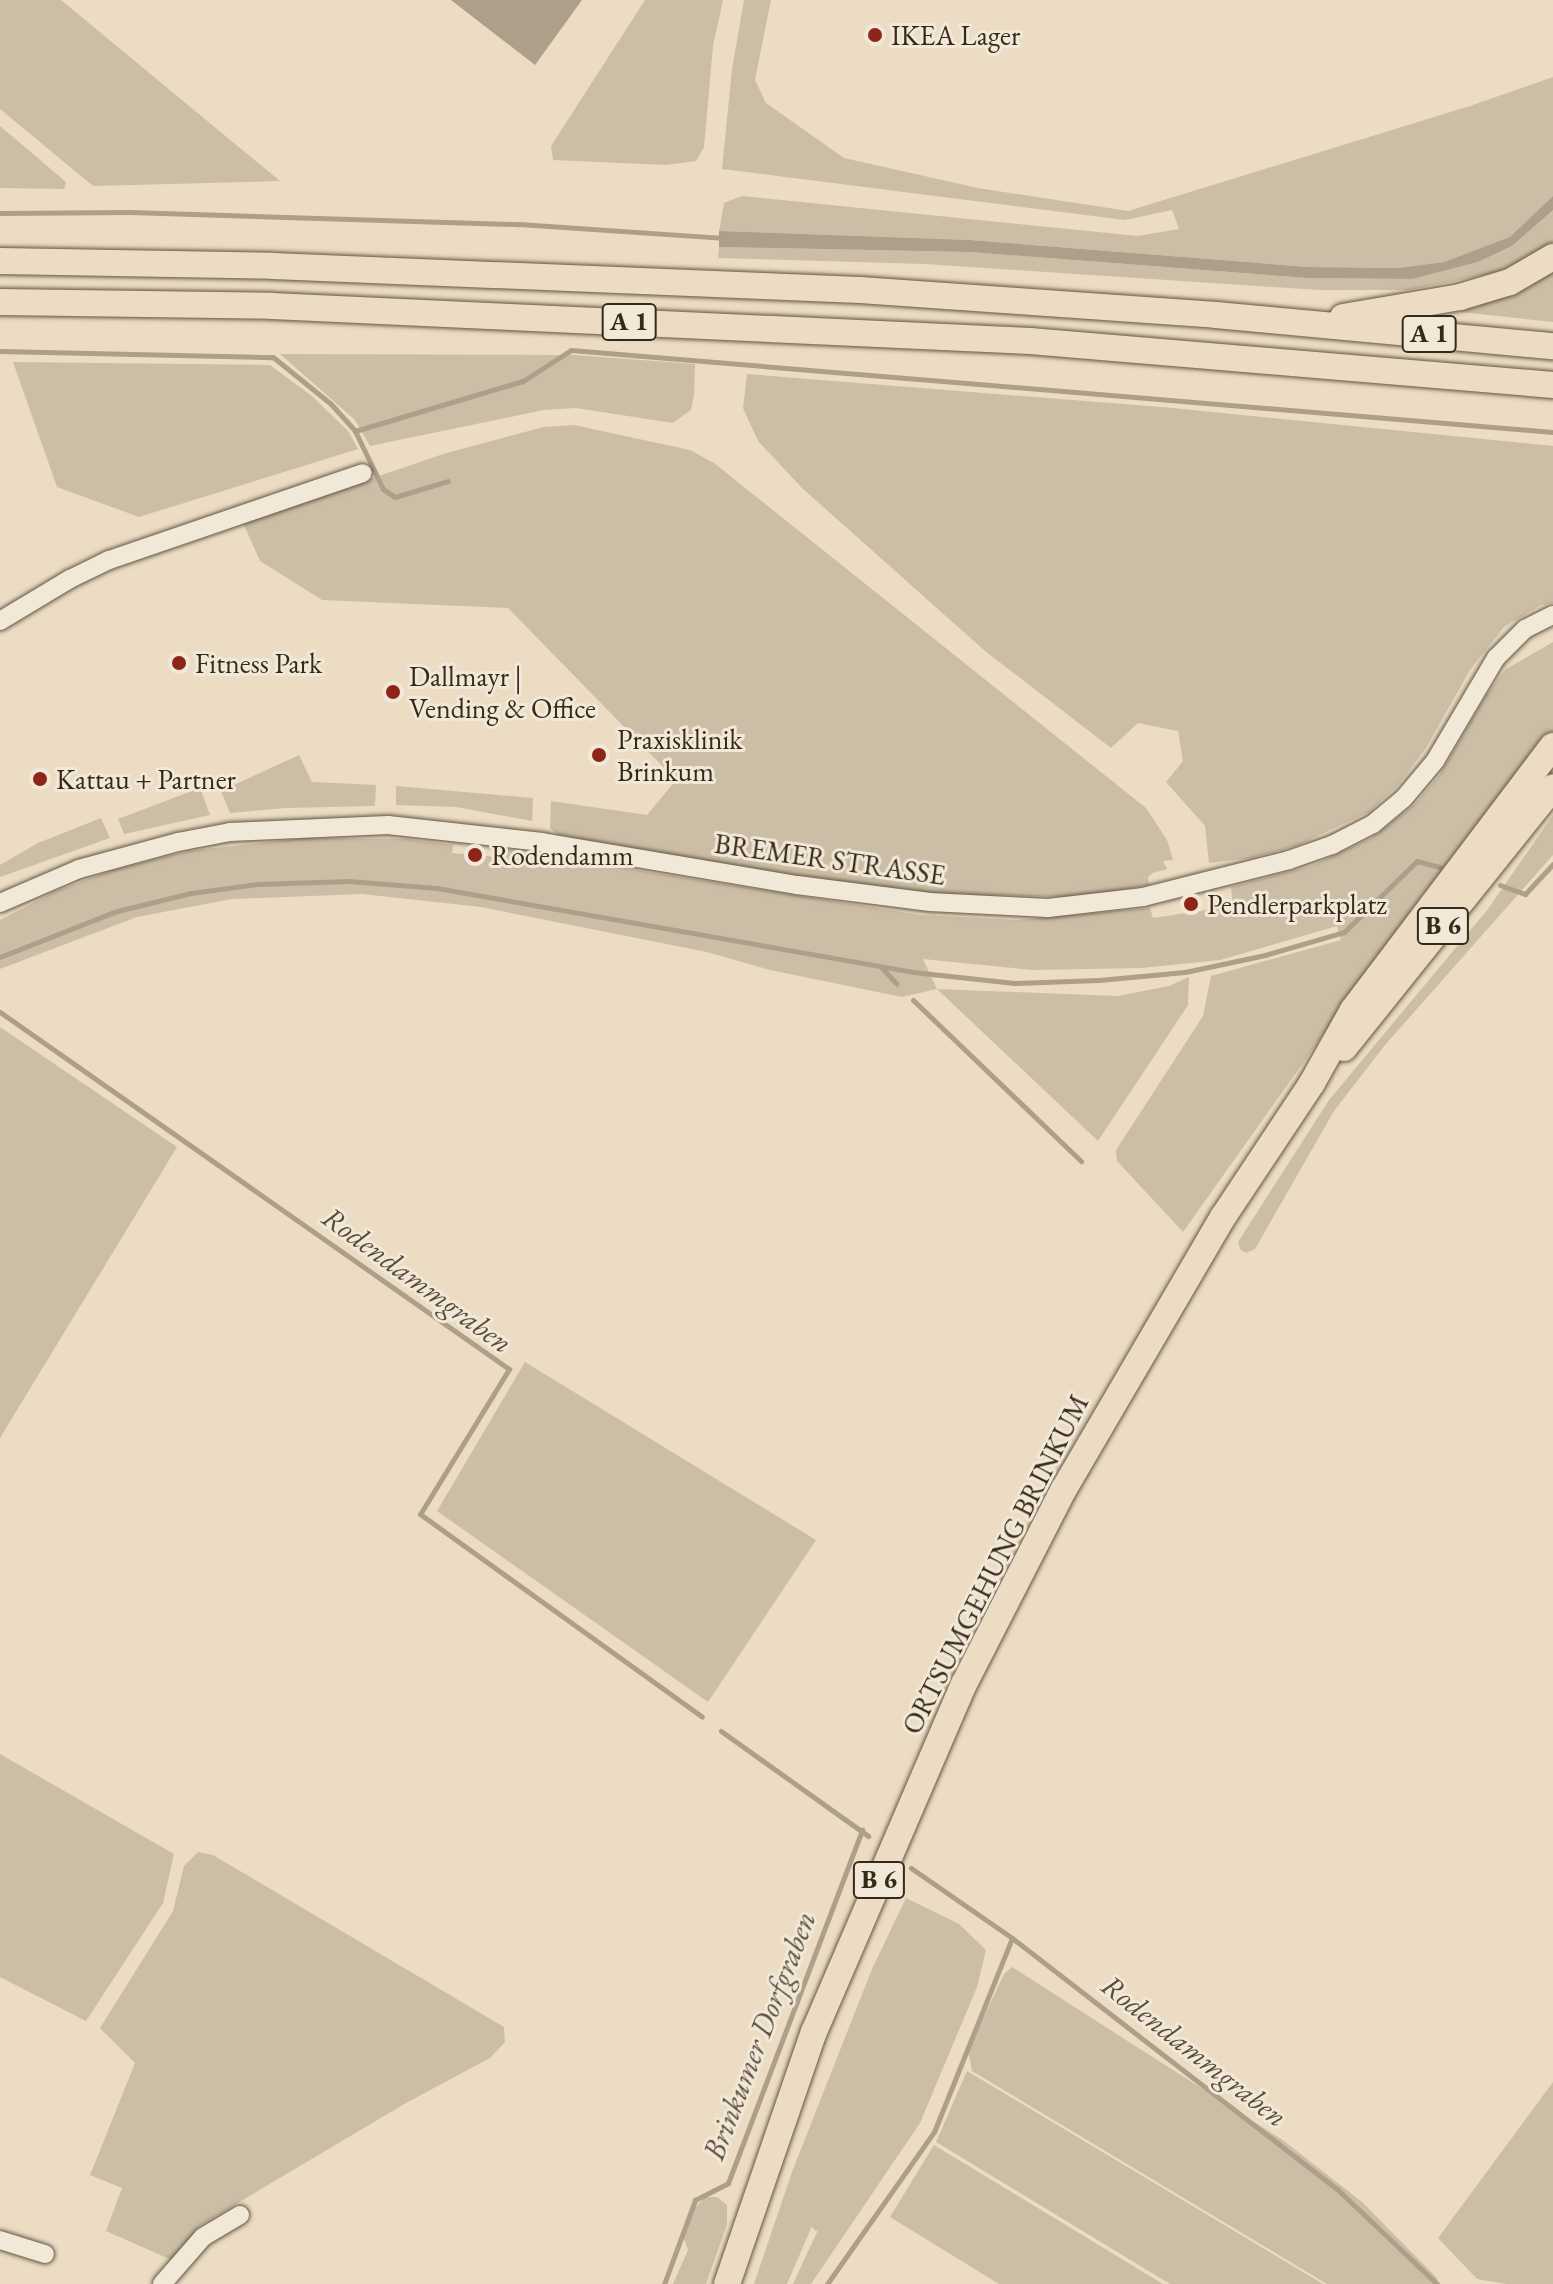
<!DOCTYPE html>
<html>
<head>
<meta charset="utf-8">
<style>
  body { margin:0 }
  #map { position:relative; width:1553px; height:2284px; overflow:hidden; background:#ebdcc3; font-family:"EB Garamond",serif }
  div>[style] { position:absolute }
  .green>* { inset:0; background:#ccbea6 }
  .water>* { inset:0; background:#ad9f89 }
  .stream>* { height:5px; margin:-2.5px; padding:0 2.5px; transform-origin:2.5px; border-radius:2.5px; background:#ad9f89 }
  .roads { filter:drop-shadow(0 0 2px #635644) drop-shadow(0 0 2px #635644) }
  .minor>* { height:18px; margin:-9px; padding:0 9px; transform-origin:9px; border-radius:9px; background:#f2e8d8 }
  .highway>* { height:26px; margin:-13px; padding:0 13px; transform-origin:13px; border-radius:13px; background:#ebdcc3 }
  .dots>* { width:22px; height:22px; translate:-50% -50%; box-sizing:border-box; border:4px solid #f2e8d8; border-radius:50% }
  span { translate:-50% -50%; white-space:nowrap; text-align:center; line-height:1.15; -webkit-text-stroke:6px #f2e8d8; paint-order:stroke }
  .shield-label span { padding:2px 6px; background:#f2e8d8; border:2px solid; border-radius:6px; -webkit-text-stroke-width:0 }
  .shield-label { font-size:26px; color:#362919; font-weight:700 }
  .poi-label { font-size:28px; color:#362919 }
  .left { translate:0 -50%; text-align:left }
  .street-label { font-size:28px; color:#362919 }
  .water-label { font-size:30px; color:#5a4c3b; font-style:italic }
</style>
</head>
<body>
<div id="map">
  <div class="green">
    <i style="clip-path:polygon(0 0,61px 0,280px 181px,93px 186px,0 109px)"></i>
    <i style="clip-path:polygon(645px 0,723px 0,713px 46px,704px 147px,696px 161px,666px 165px,553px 160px,551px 146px)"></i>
    <i style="clip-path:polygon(744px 0,771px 0,755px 80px,766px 103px,844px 158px,978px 188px,1128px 211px,1470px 106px,1553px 77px,1553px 196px,1511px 237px,1444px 262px,1398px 268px,1308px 267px,970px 240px,719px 231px,724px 203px,742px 196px,1138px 236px,1179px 229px,1172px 210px,1125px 220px,722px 169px,732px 69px)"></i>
    <i style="clip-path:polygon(0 126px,66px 182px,64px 189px,0 188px)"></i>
    <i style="clip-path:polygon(1553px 210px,1553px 242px,1534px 256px,1494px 273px,1409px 290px,1319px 290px,925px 264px,718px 258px,719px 247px,969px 252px,1307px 278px,1411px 279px,1478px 262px,1512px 246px)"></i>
    <i style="clip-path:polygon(1553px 272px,1553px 322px,1460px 312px)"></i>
    <i style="clip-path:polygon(280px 354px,575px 355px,695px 364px,694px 396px,691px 410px,673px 423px,576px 408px,544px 410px,370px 446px,355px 420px)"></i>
    <i style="clip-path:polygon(13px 362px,270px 365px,313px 397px,349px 432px,358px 449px,139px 517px,57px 487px)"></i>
    <i style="clip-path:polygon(747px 374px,1173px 408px,1553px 446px,1553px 603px,1541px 605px,1504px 627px,1470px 670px,1426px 748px,1399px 784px,1369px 812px,1298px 845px,1252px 858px,1209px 863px,1205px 826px,1166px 782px,1183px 761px,1178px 731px,1138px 723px,1111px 748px,985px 651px,802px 488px,758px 441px,743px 408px)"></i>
    <i style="clip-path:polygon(574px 425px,690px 450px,714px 463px,1146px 808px,1167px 840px,1173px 860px,1163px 861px,1167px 869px,1153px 873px,1148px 877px,1149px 885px,1081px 897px,930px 894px,797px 877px,558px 835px,550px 828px,551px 801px,647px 815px,676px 780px,508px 608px,322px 600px,260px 561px,243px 523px,443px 454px,544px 427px)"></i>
    <i style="clip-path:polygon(1553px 642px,1553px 731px,1424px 893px,1183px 1232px,1117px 1161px,1116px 1150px,1203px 1016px,1211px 976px,1341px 940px,1337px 926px,1220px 960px,1142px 968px,1032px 970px,923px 959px,937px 989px,1118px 996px,1169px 986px,1189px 977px,1188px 1005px,1098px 1141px,937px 989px,902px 997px,770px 970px,707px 952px,481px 907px,362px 894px,232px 899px,137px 917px,0 969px,0 920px,56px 891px,113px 870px,188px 851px,305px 838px,406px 839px,453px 845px,452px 853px,499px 857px,502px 849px,921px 915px,1017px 920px,1150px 908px,1153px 918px,1233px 906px,1231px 887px,1311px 866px,1372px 838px,1415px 804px,1439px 776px,1485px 697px,1506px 669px)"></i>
    <i style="clip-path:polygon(299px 755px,312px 782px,376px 785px,375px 806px,286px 808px,230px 813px,221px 791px)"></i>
    <i style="clip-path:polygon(396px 786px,533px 798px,532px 821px,456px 807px,396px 805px)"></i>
    <i style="clip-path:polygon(200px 788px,210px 815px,124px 834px,118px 819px)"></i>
    <i style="clip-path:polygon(1553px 815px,1553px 855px,1385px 1045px,1334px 1111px,1255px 1249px,1246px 1253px,1240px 1249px,1238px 1242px,1329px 1100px,1488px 909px)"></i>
    <i style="clip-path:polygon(101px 818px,110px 838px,0 877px,0 865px,38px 843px)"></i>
    <i style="clip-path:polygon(0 1027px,177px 1147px,0 1438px)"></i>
    <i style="clip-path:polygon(525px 1362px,816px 1540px,708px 1702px,437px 1511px)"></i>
    <i style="clip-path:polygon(0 1754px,174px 1854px,163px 1903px,86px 2021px,0 1977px)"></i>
    <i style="clip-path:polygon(198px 1852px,213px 1855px,504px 2027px,505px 2042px,490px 2058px,406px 2103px,199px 2226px,174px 2261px,106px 2231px,122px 2188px,90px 2175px,135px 2063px,100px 2028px,173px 1911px,184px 1866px)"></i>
    <i style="clip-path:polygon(906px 1898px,959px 1924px,986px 1950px,977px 1987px,920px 2123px,811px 2284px,793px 2284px,818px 2230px,815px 2231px,812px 2226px,787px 2284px,754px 2284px,792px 2172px,872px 1969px)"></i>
    <i style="clip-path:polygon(1012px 1967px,1284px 2141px,1362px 2202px,1436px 2277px,1439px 2284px,1327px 2284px,972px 2071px,968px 2050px,1004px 1974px)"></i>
    <i style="clip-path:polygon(967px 2071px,1323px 2284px,1170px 2284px,936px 2142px)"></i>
    <i style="clip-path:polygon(1553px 2082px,1553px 2284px,1506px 2284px,1477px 2279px,1438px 2238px)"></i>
    <i style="clip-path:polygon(934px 2145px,1163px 2284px,999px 2284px,890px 2217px)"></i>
    <i style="clip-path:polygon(705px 2197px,717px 2197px,727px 2205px,727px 2224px,706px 2284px,673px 2284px,688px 2250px,684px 2239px,694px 2209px)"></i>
  </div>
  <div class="water">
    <i style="clip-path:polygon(451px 0,582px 0,535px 65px)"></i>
    <i style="clip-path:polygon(1553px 196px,1553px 210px,1512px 246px,1478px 262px,1412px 279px,1307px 278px,969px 252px,719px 247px,719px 231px,970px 240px,1308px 267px,1398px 268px,1444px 262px,1510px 237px)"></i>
  </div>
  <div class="stream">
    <i style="left:0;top:213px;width:130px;rotate:-0.4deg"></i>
    <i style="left:130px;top:212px;width:389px;rotate:1.8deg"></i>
    <i style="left:519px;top:224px;width:204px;rotate:3.9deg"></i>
    <i style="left:0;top:351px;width:273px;rotate:1.3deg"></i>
    <i style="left:273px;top:357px;width:75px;rotate:39deg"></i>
    <i style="left:331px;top:404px;width:36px;rotate:48deg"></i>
    <i style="left:355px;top:431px;width:64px;rotate:64.2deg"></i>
    <i style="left:383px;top:489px;width:14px;rotate:34deg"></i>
    <i style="left:395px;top:497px;width:55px;rotate:-16.8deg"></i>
    <i style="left:355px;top:431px;width:175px;rotate:-16.6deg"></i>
    <i style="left:523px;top:381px;width:57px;rotate:-32.9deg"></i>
    <i style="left:571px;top:350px;width:985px;rotate:4.77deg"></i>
    <i style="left:1500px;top:885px;width:27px;rotate:20deg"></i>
    <i style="left:1525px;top:894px;width:41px;rotate:-47deg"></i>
    <i style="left:0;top:957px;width:126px;rotate:-21.5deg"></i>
    <i style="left:117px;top:911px;width:76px;rotate:-13.7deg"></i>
    <i style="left:191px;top:893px;width:68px;rotate:-7.7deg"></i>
    <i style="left:258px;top:884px;width:91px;rotate:-1.9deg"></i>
    <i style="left:349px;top:881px;width:88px;rotate:4.5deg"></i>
    <i style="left:437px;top:888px;width:483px;rotate:10deg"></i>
    <i style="left:913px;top:972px;width:102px;rotate:6.2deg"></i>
    <i style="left:1014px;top:983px;width:85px;rotate:-2deg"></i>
    <i style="left:1099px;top:980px;width:86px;rotate:-5.3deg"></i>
    <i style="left:1185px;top:972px;width:82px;rotate:-12deg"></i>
    <i style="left:1265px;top:955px;width:82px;rotate:-16.2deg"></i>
    <i style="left:1344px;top:932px;width:102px;rotate:-44.2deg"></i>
    <i style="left:1417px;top:861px;width:24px;rotate:15deg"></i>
    <i style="left:881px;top:967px;width:23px;rotate:47deg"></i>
    <i style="left:913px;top:1000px;width:233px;rotate:43.8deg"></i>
    <i style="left:0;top:1012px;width:622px;rotate:35.04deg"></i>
    <i style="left:509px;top:1369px;width:170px;rotate:121.5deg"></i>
    <i style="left:420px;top:1514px;width:347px;rotate:35.7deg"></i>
    <i style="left:721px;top:1731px;width:181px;rotate:35.5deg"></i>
    <i style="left:911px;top:1868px;width:123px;rotate:34.7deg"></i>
    <i style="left:1012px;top:1938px;width:411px;rotate:37.7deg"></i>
    <i style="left:1337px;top:2189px;width:138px;rotate:43.5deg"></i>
    <i style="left:664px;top:2284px;width:90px;rotate:-69.7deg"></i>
    <i style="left:695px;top:2200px;width:37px;rotate:-27deg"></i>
    <i style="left:728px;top:2183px;width:378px;rotate:-69.2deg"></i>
    <i style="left:827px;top:2284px;width:186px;rotate:-54.9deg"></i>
    <i style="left:934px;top:2132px;width:209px;rotate:-68.1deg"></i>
  </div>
  <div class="roads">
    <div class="minor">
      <i style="left:0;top:621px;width:82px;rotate:-31deg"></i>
      <i style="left:70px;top:579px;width:43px;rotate:-26deg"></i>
      <i style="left:109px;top:560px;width:268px;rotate:-18.9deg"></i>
      <i style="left:0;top:903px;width:86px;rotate:-23.3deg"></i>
      <i style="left:79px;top:869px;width:103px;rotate:-15.3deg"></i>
      <i style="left:178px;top:842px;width:53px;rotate:-10.9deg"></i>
      <i style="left:230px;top:832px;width:158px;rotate:-2.5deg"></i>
      <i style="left:388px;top:825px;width:155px;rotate:6.3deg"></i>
      <i style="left:542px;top:842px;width:259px;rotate:9.6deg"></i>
      <i style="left:797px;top:885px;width:134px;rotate:7.3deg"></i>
      <i style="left:930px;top:902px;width:118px;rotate:2.9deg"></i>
      <i style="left:1048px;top:908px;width:96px;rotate:-6.6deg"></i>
      <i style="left:1143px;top:897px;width:151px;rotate:-14.2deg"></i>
      <i style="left:1289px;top:860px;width:46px;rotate:-19.2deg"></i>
      <i style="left:1332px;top:845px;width:46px;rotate:-27.1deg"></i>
      <i style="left:1373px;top:824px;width:40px;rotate:-40deg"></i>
      <i style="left:1404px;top:798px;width:48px;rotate:-50deg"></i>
      <i style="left:1435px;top:761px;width:120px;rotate:-59.4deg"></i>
      <i style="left:1496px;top:658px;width:41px;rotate:-45deg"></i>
      <i style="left:1525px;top:629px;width:31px;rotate:-27deg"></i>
      <i style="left:0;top:2240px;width:47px;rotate:17.3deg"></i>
      <i style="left:162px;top:2284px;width:62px;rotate:-48.9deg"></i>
      <i style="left:203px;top:2237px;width:43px;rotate:-30.7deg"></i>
    </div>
    <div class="highway">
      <i style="left:0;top:261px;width:273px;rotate:1deg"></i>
      <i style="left:273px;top:266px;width:587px;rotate:2.34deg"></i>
      <i style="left:860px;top:290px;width:357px;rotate:4deg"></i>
      <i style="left:1216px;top:315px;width:338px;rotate:5.3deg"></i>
      <i style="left:0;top:302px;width:272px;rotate:0.8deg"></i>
      <i style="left:272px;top:306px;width:759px;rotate:2.64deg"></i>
      <i style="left:1030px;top:341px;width:525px;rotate:4.81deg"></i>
      <i style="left:1343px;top:317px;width:119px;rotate:-9.7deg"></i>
      <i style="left:1460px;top:297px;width:52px;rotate:-16.7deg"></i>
      <i style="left:1510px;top:282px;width:50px;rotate:-30.2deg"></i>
      <i style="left:1344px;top:1048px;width:334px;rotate:-51.3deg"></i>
      <i style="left:727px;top:2284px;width:267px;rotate:-71deg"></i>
      <i style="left:814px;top:2032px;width:379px;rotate:-66.7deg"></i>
      <i style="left:964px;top:1684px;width:219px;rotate:-62.9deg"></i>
      <i style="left:1064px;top:1489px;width:315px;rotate:-59.7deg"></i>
      <i style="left:1223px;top:1217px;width:161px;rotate:-56.4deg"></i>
      <i style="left:1312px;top:1083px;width:84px;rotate:-60.7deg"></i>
      <i style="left:1353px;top:1010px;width:331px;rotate:-52.9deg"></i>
    </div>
  </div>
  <div class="dots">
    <i style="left:875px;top:35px;background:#8f2418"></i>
    <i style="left:179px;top:663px;background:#8f2418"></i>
    <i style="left:393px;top:692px;background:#8f2418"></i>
    <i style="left:599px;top:755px;background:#8f2418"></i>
    <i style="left:40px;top:779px;background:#8f2418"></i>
    <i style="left:475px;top:855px;background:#8f2418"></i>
    <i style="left:1191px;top:904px;background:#8f2418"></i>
  </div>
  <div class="shield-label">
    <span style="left:629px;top:322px">A 1</span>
    <span style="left:1429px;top:334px">A 1</span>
    <span style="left:1443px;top:926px">B 6</span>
    <span style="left:879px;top:1880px">B 6</span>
  </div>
  <div class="poi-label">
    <span class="left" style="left:891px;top:35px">IKEA Lager</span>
    <span class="left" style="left:195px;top:663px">Fitness Park</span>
    <span class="left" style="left:409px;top:692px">Dallmayr |<br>Vending &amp; Office</span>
    <span class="left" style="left:617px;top:755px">Praxisklinik<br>Brinkum</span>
    <span class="left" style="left:56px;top:779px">Kattau + Partner</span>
    <span class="left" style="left:491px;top:855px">Rodendamm</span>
    <span class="left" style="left:1207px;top:904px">Pendlerparkplatz</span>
  </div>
  <div class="street-label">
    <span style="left:830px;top:859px;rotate:8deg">BREMER STRASSE</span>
    <span style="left:995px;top:1564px;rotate:-63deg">ORTSUMGEHUNG BRINKUM</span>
  </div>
  <div class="water-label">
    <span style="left:417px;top:1280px;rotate:36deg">Rodendammgraben</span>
    <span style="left:760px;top:2036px;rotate:-69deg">Brinkumer Dorfgraben</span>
    <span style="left:1194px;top:2051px;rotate:38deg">Rodendammgraben</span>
  </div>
</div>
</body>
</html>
